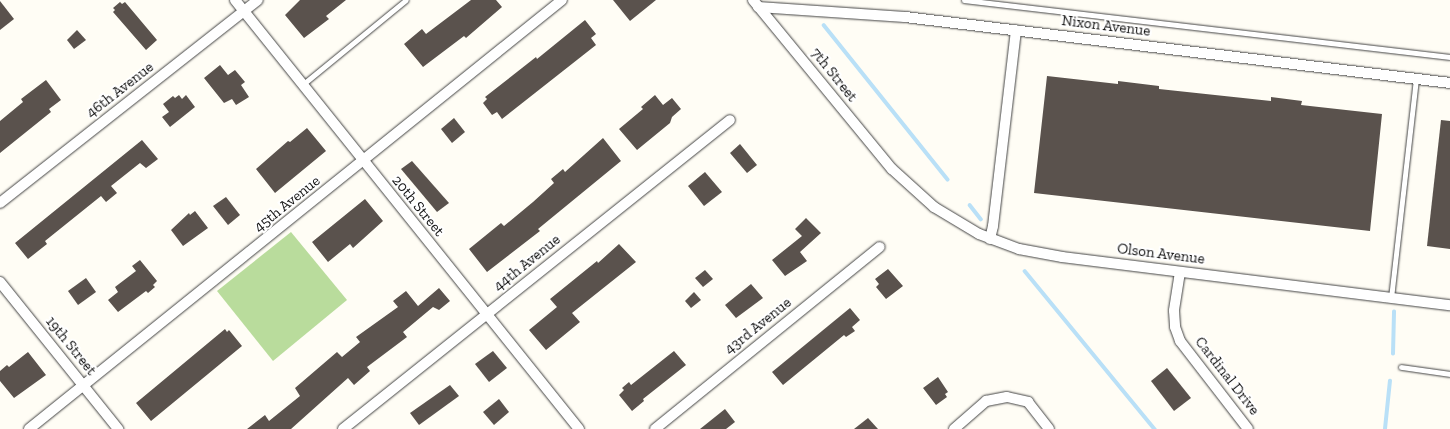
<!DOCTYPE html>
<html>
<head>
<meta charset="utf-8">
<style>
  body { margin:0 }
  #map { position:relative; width:1450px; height:429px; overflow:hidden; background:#fffdf5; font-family:"Zilla Slab",serif }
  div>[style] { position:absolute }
  .forest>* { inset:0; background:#b9dc9c }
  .stream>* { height:3.5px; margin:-1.75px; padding:0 1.75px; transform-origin:1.75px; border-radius:1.75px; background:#b9e0f7 }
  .building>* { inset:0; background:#5a524d }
  .roads { filter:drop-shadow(0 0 1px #444) drop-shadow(0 0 1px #444) }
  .service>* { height:5px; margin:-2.5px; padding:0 2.5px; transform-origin:2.5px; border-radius:2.5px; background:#fff }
  .minor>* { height:10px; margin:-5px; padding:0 5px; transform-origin:5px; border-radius:5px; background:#fff }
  span { translate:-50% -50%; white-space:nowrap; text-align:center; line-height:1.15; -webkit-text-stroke:4px #fff; paint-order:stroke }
  .street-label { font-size:15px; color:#111 }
</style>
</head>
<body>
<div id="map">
  <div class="forest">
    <i style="clip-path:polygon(291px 232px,347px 300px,273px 361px,217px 291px)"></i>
  </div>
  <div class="stream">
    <i style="left:824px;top:25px;width:198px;rotate:51.3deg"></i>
    <i style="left:970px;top:205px;width:18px;rotate:52deg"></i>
    <i style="left:1025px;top:271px;width:205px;rotate:50.6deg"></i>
    <i style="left:1393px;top:354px;width:42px;rotate:-88.6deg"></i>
    <i style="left:1385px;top:429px;width:48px;rotate:-84.1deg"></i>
  </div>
  <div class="building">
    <i style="clip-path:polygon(300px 0,346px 0,326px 16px,329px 19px,304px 38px,285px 15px)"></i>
    <i style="clip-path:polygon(471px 0,496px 0,502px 7px,466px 38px,464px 36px,423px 67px,404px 44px,422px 29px,426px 34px)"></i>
    <i style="clip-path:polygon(613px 0,656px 0,630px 21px)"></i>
    <i style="clip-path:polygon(0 1px,14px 19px,0 30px)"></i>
    <i style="clip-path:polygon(120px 2px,122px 4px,125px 2px,157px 40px,146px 50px,113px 12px,115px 10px,113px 8px)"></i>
    <i style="clip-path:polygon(585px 20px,596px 34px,591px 38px,596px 45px,502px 119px,497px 112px,492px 115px,483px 103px,487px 99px,485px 97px,536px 57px,537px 59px)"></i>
    <i style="clip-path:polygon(77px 30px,86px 40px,74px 49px,67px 40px)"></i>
    <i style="clip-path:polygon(220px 65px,228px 75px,235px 70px,245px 82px,241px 85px,249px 97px,236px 105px,232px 99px,224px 103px,204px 78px)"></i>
    <i style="clip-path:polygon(1047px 76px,1118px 84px,1118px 81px,1159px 86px,1159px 89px,1271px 101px,1271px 97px,1302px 101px,1301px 105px,1382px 114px,1370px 231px,1034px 193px)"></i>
    <i style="clip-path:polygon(46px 80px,61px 100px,49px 109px,51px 112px,0 153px,0 121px,23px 102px,21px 99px)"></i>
    <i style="clip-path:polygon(179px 95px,182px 99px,186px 95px,195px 107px,170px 127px,162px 117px,169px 112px,163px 104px,173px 96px,175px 98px)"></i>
    <i style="clip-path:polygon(655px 95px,663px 105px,672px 98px,681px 109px,672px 117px,670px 123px,637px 150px,619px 129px,643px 109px,641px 107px)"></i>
    <i style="clip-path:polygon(454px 118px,465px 132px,452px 143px,441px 129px)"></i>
    <i style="clip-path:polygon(1441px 120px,1450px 121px,1450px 249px,1427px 246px)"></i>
    <i style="clip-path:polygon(307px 128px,326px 151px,275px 193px,256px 169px,288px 141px,290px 142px)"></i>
    <i style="clip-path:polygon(603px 138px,621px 161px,538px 229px,540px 231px,487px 272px,469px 249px,501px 223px,504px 226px,533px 202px,554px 183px,551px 179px,563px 169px,565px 172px)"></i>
    <i style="clip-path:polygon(142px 140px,158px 159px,146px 168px,140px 163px,111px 186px,117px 193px,106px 202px,101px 196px,45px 241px,47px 244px,28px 259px,15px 243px)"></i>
    <i style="clip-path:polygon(740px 144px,757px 165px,747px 173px,730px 153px)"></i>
    <i style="clip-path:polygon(412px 161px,449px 203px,437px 212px,401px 169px)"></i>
    <i style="clip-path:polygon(705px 172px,722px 192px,704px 206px,688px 186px)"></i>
    <i style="clip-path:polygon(226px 197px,240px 215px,228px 225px,213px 206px)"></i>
    <i style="clip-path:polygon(365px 199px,383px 221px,353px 248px,350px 244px,328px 262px,312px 242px)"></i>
    <i style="clip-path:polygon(195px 211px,208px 228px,183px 246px,171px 230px,189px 213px,190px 215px)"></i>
    <i style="clip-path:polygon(806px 218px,821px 233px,800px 252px,807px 261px,785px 276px,772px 260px,802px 236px,795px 229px)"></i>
    <i style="clip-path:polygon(619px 244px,636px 262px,572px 313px,580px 322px,546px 350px,529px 330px,557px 307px,550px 299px,597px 261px,598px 263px)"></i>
    <i style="clip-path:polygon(140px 260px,157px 281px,153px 285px,155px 287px,148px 293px,146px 291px,118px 312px,108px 300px,118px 292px,115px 287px,136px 271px,132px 266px)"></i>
    <i style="clip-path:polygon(888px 269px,903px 286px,886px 299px,876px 287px,879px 284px,875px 279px)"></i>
    <i style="clip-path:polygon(705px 270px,713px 279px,703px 287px,695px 278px)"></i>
    <i style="clip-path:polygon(86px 278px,96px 292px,78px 305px,68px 291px)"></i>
    <i style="clip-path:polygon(751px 284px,763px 298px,736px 318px,725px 305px)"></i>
    <i style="clip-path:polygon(439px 288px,450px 301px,439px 310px,433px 307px,403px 332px,407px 337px,367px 367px,370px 371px,354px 385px,348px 378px,291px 429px,247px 429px,265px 415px,269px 421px,300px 396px,295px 388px,337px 352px,342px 357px,360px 342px,356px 337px,398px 307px,393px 301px,406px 291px,418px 306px)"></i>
    <i style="clip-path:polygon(694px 292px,701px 300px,691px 308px,685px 301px)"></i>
    <i style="clip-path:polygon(850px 308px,860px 320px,852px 327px,855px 331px,846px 337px,844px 335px,783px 385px,772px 372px)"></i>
    <i style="clip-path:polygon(225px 329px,227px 332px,229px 330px,242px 346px,151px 421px,136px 403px)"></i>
    <i style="clip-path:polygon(493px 351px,507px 368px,489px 382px,475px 364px)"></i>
    <i style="clip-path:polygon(674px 351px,686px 365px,643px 399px,644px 401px,632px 411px,619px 395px,624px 390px,622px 388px,629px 382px,631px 385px)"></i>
    <i style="clip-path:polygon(28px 352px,46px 375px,14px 398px,0 381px,0 371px,7px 365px,9px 367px)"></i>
    <i style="clip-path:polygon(1167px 368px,1191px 398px,1174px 411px,1151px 381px)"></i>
    <i style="clip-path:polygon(938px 377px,948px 392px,945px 394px,947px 397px,936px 405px,923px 388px)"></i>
    <i style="clip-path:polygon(450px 385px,459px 396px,419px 425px,410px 413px)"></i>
    <i style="clip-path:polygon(499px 399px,509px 412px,494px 425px,483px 412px)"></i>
    <i style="clip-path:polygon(725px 409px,735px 422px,726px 429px,700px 429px)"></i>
    <i style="clip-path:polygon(868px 418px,878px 429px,854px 429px)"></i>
  </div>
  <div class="roads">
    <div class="service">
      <i style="left:964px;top:0;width:489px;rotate:6.7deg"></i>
      <i style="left:302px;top:85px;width:134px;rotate:-39.3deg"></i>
      <i style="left:1391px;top:298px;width:220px;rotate:-83.5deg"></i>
      <i style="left:1401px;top:367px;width:49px;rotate:8.1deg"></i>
    </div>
    <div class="minor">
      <i style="left:235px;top:0;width:550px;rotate:51.28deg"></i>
      <i style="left:753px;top:0;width:219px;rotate:50.6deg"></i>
      <i style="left:892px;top:169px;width:57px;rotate:42.1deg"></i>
      <i style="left:934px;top:207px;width:52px;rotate:31deg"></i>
      <i style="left:979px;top:234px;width:43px;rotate:20.6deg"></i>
      <i style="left:1019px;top:249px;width:44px;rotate:10.5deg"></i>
      <i style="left:1062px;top:257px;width:391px;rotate:7.1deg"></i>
      <i style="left:758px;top:7px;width:147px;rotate:3.9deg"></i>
      <i style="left:905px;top:17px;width:549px;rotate:6.9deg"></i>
      <i style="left:0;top:203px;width:328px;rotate:-38.2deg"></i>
      <i style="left:990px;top:239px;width:13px;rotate:-77deg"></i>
      <i style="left:993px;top:226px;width:197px;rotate:-83.3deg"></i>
      <i style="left:1180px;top:272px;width:39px;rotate:99deg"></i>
      <i style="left:1174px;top:311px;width:16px;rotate:86deg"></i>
      <i style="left:1175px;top:327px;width:15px;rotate:70deg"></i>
      <i style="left:1180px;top:341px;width:111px;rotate:52.3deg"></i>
      <i style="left:0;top:282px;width:189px;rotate:51.2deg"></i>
      <i style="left:29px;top:429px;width:684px;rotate:-38.83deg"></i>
      <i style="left:343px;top:429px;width:495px;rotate:-38.6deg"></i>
      <i style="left:655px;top:429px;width:289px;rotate:-39deg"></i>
      <i style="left:954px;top:429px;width:43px;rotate:-41.2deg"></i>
      <i style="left:986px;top:401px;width:21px;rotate:-11deg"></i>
      <i style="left:1007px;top:397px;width:22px;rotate:13deg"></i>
      <i style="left:1028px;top:402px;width:34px;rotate:52deg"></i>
    </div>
  </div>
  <div class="street-label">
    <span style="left:1106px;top:26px;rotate:7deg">Nixon Avenue</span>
    <span style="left:834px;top:75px;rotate:51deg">7th Street</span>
    <span style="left:120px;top:90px;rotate:-38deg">46th Avenue</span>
    <span style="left:287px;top:204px;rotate:-39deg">45th Avenue</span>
    <span style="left:418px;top:206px;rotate:51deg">20th Street</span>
    <span style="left:1161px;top:254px;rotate:7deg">Olson Avenue</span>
    <span style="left:527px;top:263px;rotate:-39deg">44th Avenue</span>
    <span style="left:758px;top:326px;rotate:-39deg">43rd Avenue</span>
    <span style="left:71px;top:346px;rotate:51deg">19th Street</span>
    <span style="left:1227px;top:376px;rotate:52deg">Cardinal Drive</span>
  </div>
</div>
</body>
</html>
